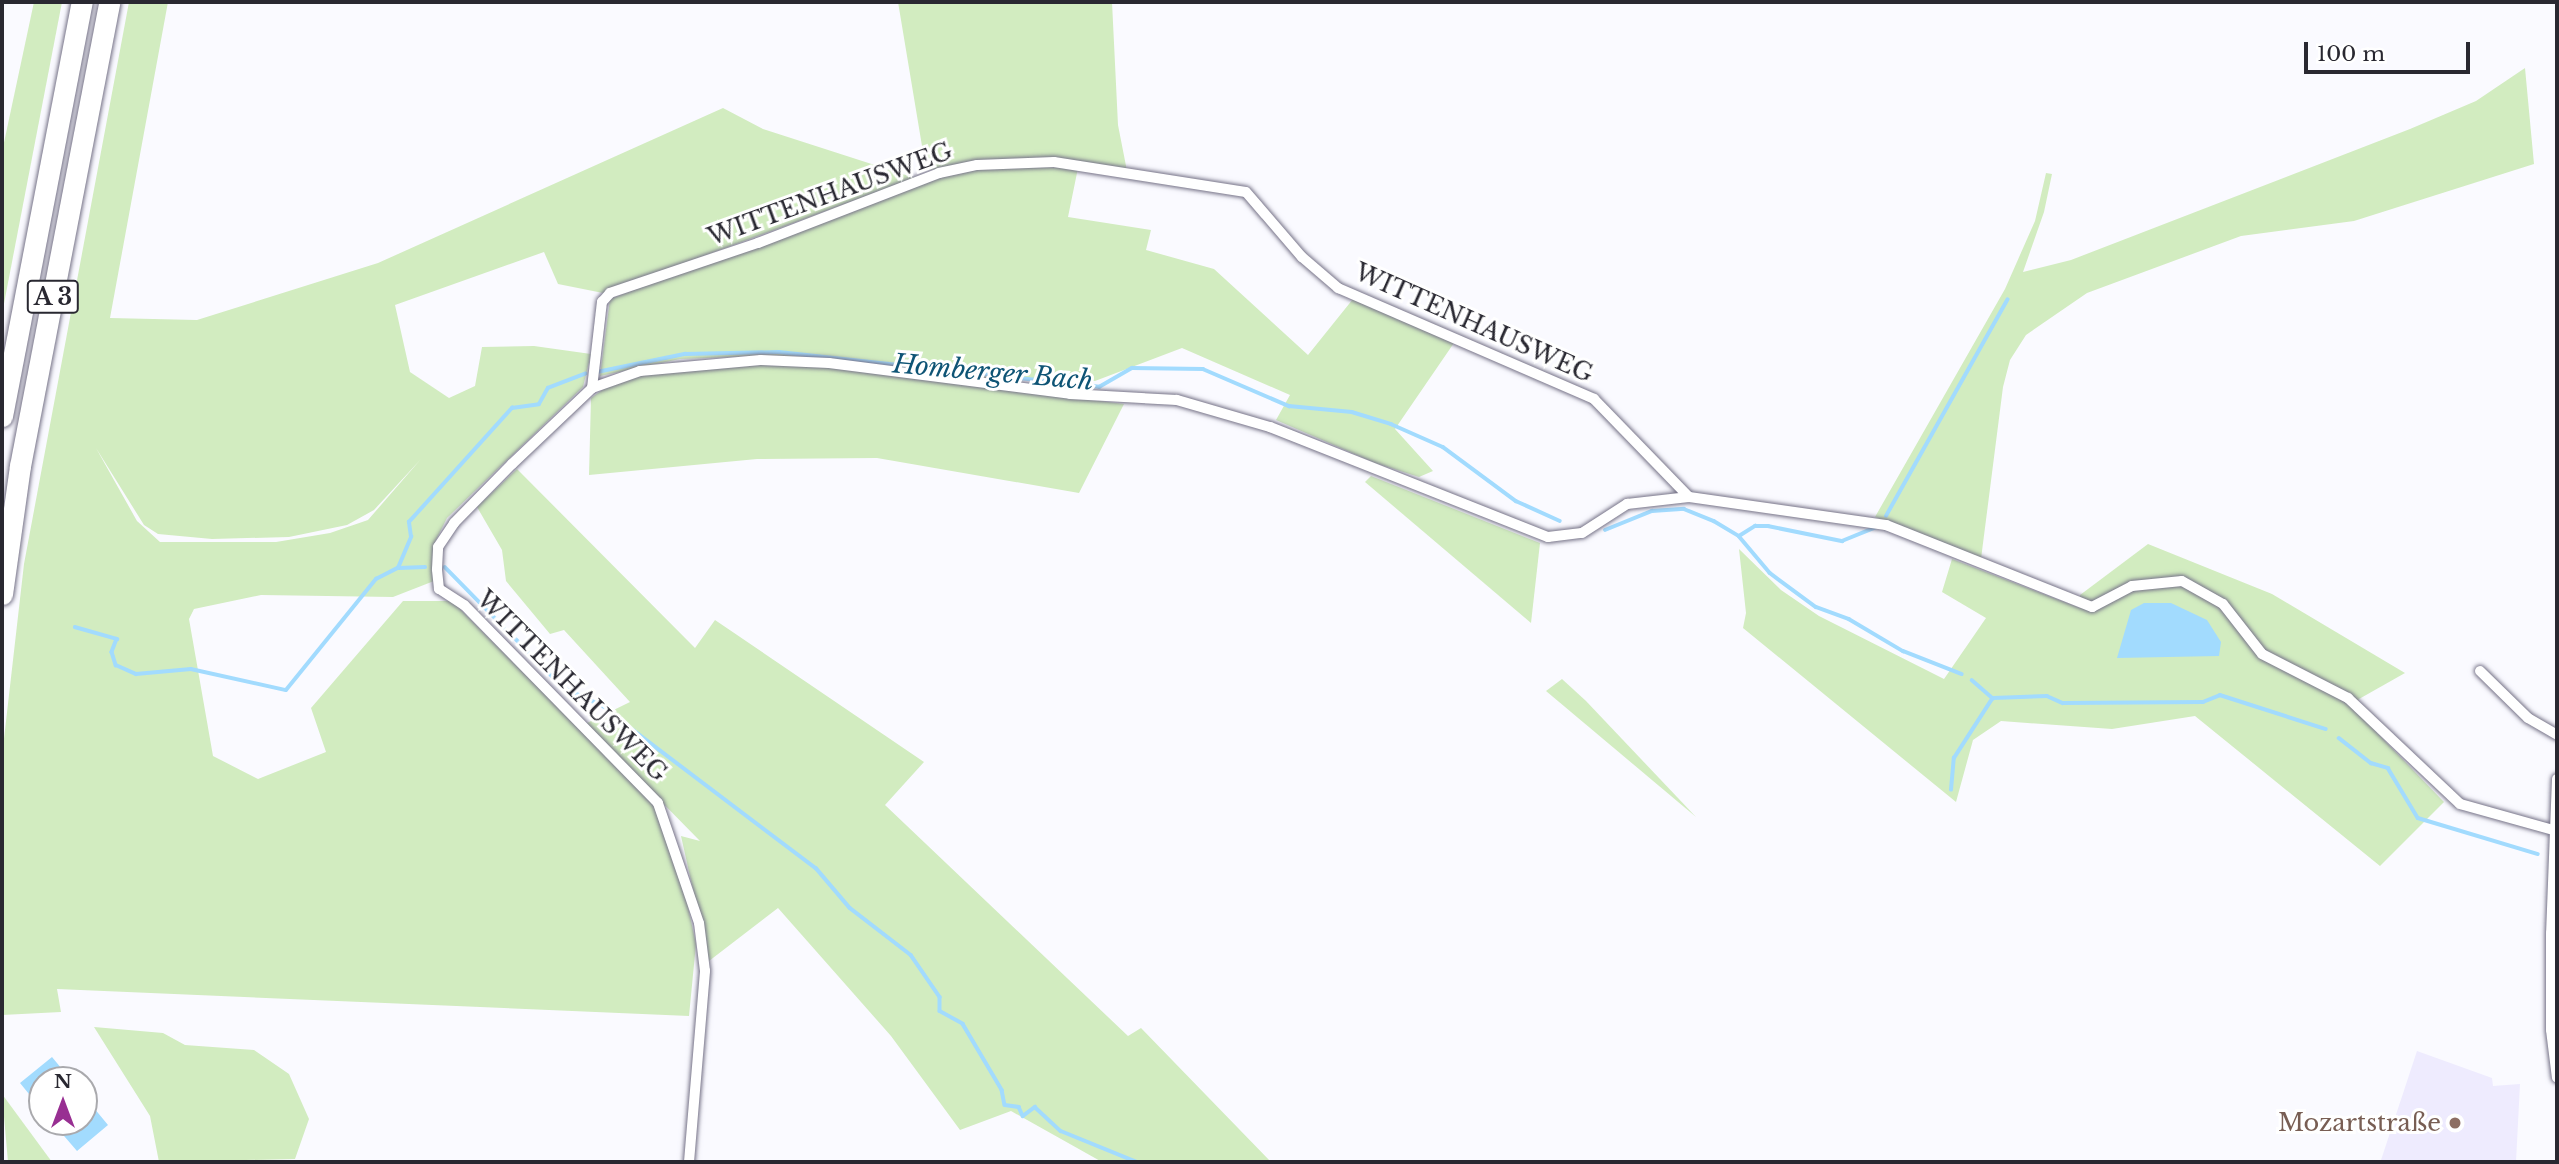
<!DOCTYPE html>
<html>
<head>
<meta charset="utf-8">
<style>
  body { margin:0 }
  #map { position:relative; width:2559px; height:1164px; overflow:hidden; background:#fafaff; font-family:"Libre Baskerville",serif }
  div>[style] { position:absolute }
  .built>* { inset:0; background:#eeebfe }
  .green>* { inset:0; background:#d2ecc0 }
  .water>* { inset:0; background:#a2dbfe }
  .stream>* { height:3.5px; margin:-1.75px; padding:0 1.75px; transform-origin:1.75px; border-radius:1.75px; background:#a2dbfe }
  .roads { filter:drop-shadow(0 0 2px #767388) drop-shadow(0 0 2px #767388) }
  .street>* { height:10px; margin:-5px; padding:0 5px; transform-origin:5px; border-radius:5px; background:#fff }
  .highway>* { height:21px; margin:-10.5px; padding:0 10.5px; transform-origin:10.5px; border-radius:10.5px; background:#fff }
  .dots>* { width:19px; height:19px; translate:-50% -50%; box-sizing:border-box; border:4px solid #fff; border-radius:50% }
  span { translate:-50% -50%; white-space:nowrap; text-align:center; line-height:1.15; -webkit-text-stroke:6px #fff; paint-order:stroke }
  .shield-label span { padding:2px 5px; background:#fff; border:2px solid; border-radius:5px; -webkit-text-stroke-width:0 }
  .shield-label { font-size:23px; color:#292831; font-weight:700 }
  .street-label { font-size:24px; color:#292831 }
  .education-label { font-size:24px; color:#785e54 }
  .right { translate:-100% -50%; text-align:right }
  .water-label { font-size:26px; color:#0e5475; font-style:italic }
  .frame { position:absolute; inset:0; border:4px solid #292831; pointer-events:none }
  .north { position:absolute; left:28px; top:1066px; width:70px; height:70px; box-sizing:border-box; background:#fff; border:2px solid #a9a9ad; border-radius:50%; rotate:0deg; font-size:19px; font-weight:700; line-height:28px; text-align:center; color:#292831 }
  .north::after { content:''; display:block; margin:auto; width:24px; height:32px; background:#982f92; clip-path:polygon(50% 0,100% 100%,50% 72%,0 100%) }
  .scale { position:absolute; left:2304px; top:42px; width:166px; height:32px; box-sizing:border-box; border:4px solid #292831; border-top:0; padding-left:9px; font-size:21px; line-height:24px; white-space:nowrap; color:#292831; -webkit-text-stroke:5px #fff; paint-order:stroke }
</style>
</head>
<body>
<div id="map">
  <div class="built">
    <i style="clip-path:polygon(2417px 1051px,2492px 1078px,2493px 1086px,2520px 1084px,2516px 1162px,2381px 1160px)"></i>
  </div>
  <div class="green">
    <i style="clip-path:polygon(34px 2px,62px 2px,2px 314px,2px 152px)"></i>
    <i style="clip-path:polygon(evenodd,129px 2px,168px 2px,110px 318px,197px 320px,378px 263px,723px 108px,763px 129px,915px 178px,603px 293px,558px 284px,544px 252px,395px 305px,410px 372px,449px 398px,475px 386px,482px 347px,534px 346px,591px 354px,583px 387px,447px 518px,433px 546px,434px 581px,393px 597px,261px 595px,194px 609px,189px 619px,213px 756px,258px 779px,326px 752px,311px 708px,403px 601px,452px 601px,669px 819px,696px 944px,689px 1016px,57px 989px,61px 1012px,2px 1015px,2px 756px,24px 564px,129px 2px,96px 448px,144px 525px,158px 534px,212px 539px,289px 537px,347px 525px,374px 510px,421px 459px,368px 520px,330px 533px,276px 542px,160px 542px,137px 521px,96px 448px)"></i>
    <i style="clip-path:polygon(898px 2px,1112px 2px,1118px 125px,1127px 171px,1059px 161px,926px 170px)"></i>
    <i style="clip-path:polygon(2525px 68px,2534px 164px,2354px 221px,2241px 236px,2087px 293px,2026px 335px,2010px 360px,2003px 387px,1981px 559px,1875px 517px,2005px 289px,2035px 221px,2046px 173px,2052px 174px,2044px 212px,2023px 272px,2071px 260px,2410px 129px,2476px 101px)"></i>
    <i style="clip-path:polygon(995px 166px,1078px 168px,1068px 217px,1151px 230px,1146px 250px,1214px 269px,1308px 355px,1353px 299px,1456px 340px,1395px 429px,1433px 471px,1419px 477px,1375px 463px,1276px 420px,1290px 395px,1182px 348px,1095px 381px,977px 378px,759px 356px,680px 359px,600px 376px,610px 299px,921px 182px)"></i>
    <i style="clip-path:polygon(760px 365px,832px 367px,1124px 404px,1079px 493px,877px 458px,757px 459px,589px 475px,591px 398px,612px 383px,641px 375px)"></i>
    <i style="clip-path:polygon(517px 469px,695px 648px,715px 620px,924px 762px,885px 805px,1128px 1036px,1141px 1028px,1271px 1162px,1102px 1162px,1011px 1111px,960px 1130px,891px 1036px,778px 908px,709px 961px,681px 836px,700px 841px,585px 724px,630px 702px,564px 630px,550px 634px,506px 581px,502px 550px,477px 507px)"></i>
    <i style="clip-path:polygon(1371px 476px,1540px 543px,1531px 623px,1365px 482px)"></i>
    <i style="clip-path:polygon(2148px 544px,2272px 594px,2405px 673px,2359px 699px,2354px 709px,2444px 802px,2380px 866px,2195px 716px,2112px 729px,2001px 721px,1973px 740px,1956px 802px,1743px 628px,1746px 613px,1739px 549px,1781px 590px,1819px 616px,1944px 679px,1986px 618px,1942px 592px,1952px 559px,2080px 608px,2080px 595px)"></i>
    <i style="clip-path:polygon(1562px 679px,1586px 701px,1696px 817px,1546px 691px)"></i>
    <i style="clip-path:polygon(94px 1027px,163px 1033px,185px 1045px,254px 1050px,289px 1074px,309px 1119px,295px 1159px,159px 1162px,150px 1116px)"></i>
    <i style="clip-path:polygon(2px 1094px,52px 1162px,8px 1162px)"></i>
  </div>
  <div class="water">
    <i style="clip-path:polygon(2144px 603px,2171px 603px,2207px 620px,2221px 642px,2219px 656px,2117px 658px,2131px 610px)"></i>
    <i style="clip-path:polygon(52px 1057px,71px 1080px,42px 1080px,42px 1110px,20px 1083px)"></i>
    <i style="clip-path:polygon(84px 1096px,108px 1125px,77px 1151px,52px 1122px,84px 1122px)"></i>
  </div>
  <div class="stream">
    <i style="left:597px;top:372px;width:90px;rotate:-11.6deg"></i>
    <i style="left:685px;top:354px;width:94px;rotate:-1.2deg"></i>
    <i style="left:779px;top:352px;width:322px;rotate:6.2deg"></i>
    <i style="left:1099px;top:387px;width:38px;rotate:-30deg"></i>
    <i style="left:1132px;top:368px;width:71px;rotate:0.8deg"></i>
    <i style="left:1203px;top:369px;width:94px;rotate:23.3deg"></i>
    <i style="left:1289px;top:406px;width:63px;rotate:5.4deg"></i>
    <i style="left:1352px;top:412px;width:41px;rotate:17.1deg"></i>
    <i style="left:1391px;top:424px;width:57px;rotate:23.9deg"></i>
    <i style="left:1443px;top:447px;width:91px;rotate:36.5deg"></i>
    <i style="left:1516px;top:501px;width:48px;rotate:24.4deg"></i>
    <i style="left:1886px;top:516px;width:248px;rotate:-60.7deg"></i>
    <i style="left:1605px;top:530px;width:51px;rotate:-22deg"></i>
    <i style="left:1652px;top:511px;width:32px;rotate:-4deg"></i>
    <i style="left:1684px;top:509px;width:32px;rotate:22deg"></i>
    <i style="left:1714px;top:521px;width:29px;rotate:31deg"></i>
    <i style="left:1739px;top:536px;width:48px;rotate:50deg"></i>
    <i style="left:1770px;top:573px;width:57px;rotate:36.5deg"></i>
    <i style="left:1816px;top:607px;width:35px;rotate:20deg"></i>
    <i style="left:1849px;top:619px;width:63px;rotate:30.7deg"></i>
    <i style="left:1903px;top:651px;width:63px;rotate:21.3deg"></i>
    <i style="left:1739px;top:536px;width:19px;rotate:-32deg"></i>
    <i style="left:1755px;top:526px;width:13px"></i>
    <i style="left:1768px;top:526px;width:76px;rotate:11.5deg"></i>
    <i style="left:1842px;top:541px;width:37px;rotate:-22deg"></i>
    <i style="left:445px;top:567px;width:170px;rotate:45.5deg"></i>
    <i style="left:564px;top:688px;width:45px;rotate:24.9deg"></i>
    <i style="left:399px;top:568px;width:26px;rotate:-2deg"></i>
    <i style="left:75px;top:627px;width:44px;rotate:15.9deg"></i>
    <i style="left:117px;top:639px;width:14px;rotate:111deg"></i>
    <i style="left:112px;top:652px;width:14px;rotate:73deg"></i>
    <i style="left:116px;top:665px;width:22px;rotate:24deg"></i>
    <i style="left:136px;top:674px;width:55px;rotate:-5.2deg"></i>
    <i style="left:191px;top:669px;width:97px;rotate:12.5deg"></i>
    <i style="left:286px;top:690px;width:143px;rotate:-51deg"></i>
    <i style="left:376px;top:579px;width:25px;rotate:-27deg"></i>
    <i style="left:398px;top:568px;width:34px;rotate:-67deg"></i>
    <i style="left:411px;top:537px;width:15px;rotate:-98deg"></i>
    <i style="left:409px;top:522px;width:154px;rotate:-47.9deg"></i>
    <i style="left:512px;top:408px;width:27px;rotate:-8deg"></i>
    <i style="left:539px;top:404px;width:18px;rotate:-61deg"></i>
    <i style="left:548px;top:388px;width:40px;rotate:-21deg"></i>
    <i style="left:1972px;top:680px;width:28px;rotate:41deg"></i>
    <i style="left:1993px;top:698px;width:54px;rotate:-2.1deg"></i>
    <i style="left:2047px;top:696px;width:17px;rotate:24deg"></i>
    <i style="left:2063px;top:703px;width:140px;rotate:-0.4deg"></i>
    <i style="left:2203px;top:702px;width:18px;rotate:-22deg"></i>
    <i style="left:2220px;top:695px;width:111px;rotate:17.8deg"></i>
    <i style="left:616px;top:717px;width:251px;rotate:37.1deg"></i>
    <i style="left:816px;top:868px;width:52px;rotate:49.6deg"></i>
    <i style="left:850px;top:908px;width:77px;rotate:37.6deg"></i>
    <i style="left:911px;top:955px;width:51px;rotate:55.4deg"></i>
    <i style="left:940px;top:997px;width:14px;rotate:90deg"></i>
    <i style="left:940px;top:1011px;width:26px;rotate:29deg"></i>
    <i style="left:963px;top:1024px;width:77px;rotate:59.4deg"></i>
    <i style="left:1002px;top:1090px;width:15px;rotate:79deg"></i>
    <i style="left:1005px;top:1105px;width:14px;rotate:8deg"></i>
    <i style="left:1019px;top:1107px;width:10px;rotate:66deg"></i>
    <i style="left:1023px;top:1116px;width:15px;rotate:-37deg"></i>
    <i style="left:1035px;top:1107px;width:35px;rotate:43deg"></i>
    <i style="left:1061px;top:1131px;width:82px;rotate:22.2deg"></i>
    <i style="left:2339px;top:738px;width:41px;rotate:38deg"></i>
    <i style="left:2371px;top:763px;width:18px;rotate:16deg"></i>
    <i style="left:2388px;top:768px;width:58px;rotate:59deg"></i>
    <i style="left:2418px;top:818px;width:125px;rotate:16.7deg"></i>
    <i style="left:1951px;top:790px;width:32px;rotate:-85deg"></i>
    <i style="left:1954px;top:758px;width:70px;rotate:-57.2deg"></i>
  </div>
  <div class="roads">
    <div class="street">
      <i style="left:592px;top:388px;width:87px;rotate:-83.4deg"></i>
      <i style="left:602px;top:302px;width:12px;rotate:-48deg"></i>
      <i style="left:610px;top:293px;width:156px;rotate:-18.7deg"></i>
      <i style="left:758px;top:243px;width:194px;rotate:-21.1deg"></i>
      <i style="left:939px;top:173px;width:39px;rotate:-12deg"></i>
      <i style="left:977px;top:165px;width:77px;rotate:-2.2deg"></i>
      <i style="left:1054px;top:162px;width:194px;rotate:8.9deg"></i>
      <i style="left:1246px;top:192px;width:86px;rotate:49.3deg"></i>
      <i style="left:1302px;top:257px;width:48px;rotate:40.7deg"></i>
      <i style="left:1338px;top:288px;width:279px;rotate:23.4deg"></i>
      <i style="left:1594px;top:399px;width:136px;rotate:45.9deg"></i>
      <i style="left:2480px;top:671px;width:67px;rotate:44.4deg"></i>
      <i style="left:2528px;top:718px;width:34px;rotate:30deg"></i>
      <i style="left:2557px;top:779px;width:154px;rotate:92.2deg"></i>
      <i style="left:2551px;top:933px;width:97px;rotate:90deg"></i>
      <i style="left:2551px;top:1030px;width:48px;rotate:82.9deg"></i>
      <i style="left:689px;top:1162px;width:192px;rotate:-85.2deg"></i>
      <i style="left:705px;top:971px;width:48px;rotate:-97.1deg"></i>
      <i style="left:699px;top:923px;width:127px;rotate:-108.9deg"></i>
      <i style="left:658px;top:803px;width:277px;rotate:-134.4deg"></i>
      <i style="left:464px;top:605px;width:30px;rotate:-147deg"></i>
      <i style="left:439px;top:589px;width:20px;rotate:-96deg"></i>
      <i style="left:437px;top:569px;width:22px;rotate:-87deg"></i>
      <i style="left:438px;top:547px;width:29px;rotate:-56deg"></i>
      <i style="left:454px;top:523px;width:83px;rotate:-45.5deg"></i>
      <i style="left:512px;top:464px;width:110px;rotate:-43.5deg"></i>
      <i style="left:592px;top:388px;width:51px;rotate:-19.5deg"></i>
      <i style="left:640px;top:371px;width:121px;rotate:-5.2deg"></i>
      <i style="left:761px;top:360px;width:68px;rotate:2.5deg"></i>
      <i style="left:829px;top:363px;width:243px;rotate:7.3deg"></i>
      <i style="left:1070px;top:394px;width:107px;rotate:3.2deg"></i>
      <i style="left:1177px;top:400px;width:97px;rotate:16.2deg"></i>
      <i style="left:1270px;top:427px;width:299px;rotate:21.6deg"></i>
      <i style="left:1548px;top:537px;width:34px;rotate:-7deg"></i>
      <i style="left:1582px;top:533px;width:54px;rotate:-32.8deg"></i>
      <i style="left:1627px;top:504px;width:62px;rotate:-6.4deg"></i>
      <i style="left:1689px;top:497px;width:199px;rotate:8.1deg"></i>
      <i style="left:1886px;top:525px;width:222px;rotate:21.7deg"></i>
      <i style="left:2092px;top:607px;width:45px;rotate:-27.7deg"></i>
      <i style="left:2132px;top:586px;width:50px;rotate:-5.7deg"></i>
      <i style="left:2182px;top:581px;width:47px;rotate:29.3deg"></i>
      <i style="left:2223px;top:604px;width:63px;rotate:52deg"></i>
      <i style="left:2262px;top:654px;width:97px;rotate:27.1deg"></i>
      <i style="left:2348px;top:698px;width:154px;rotate:43.4deg"></i>
      <i style="left:2460px;top:804px;width:101px;rotate:15.6deg"></i>
    </div>
    <div class="highway">
      <i style="left:2px;top:416px;width:422px;rotate:-79.1deg"></i>
      <i style="left:2px;top:594px;width:129px;rotate:-82deg"></i>
      <i style="left:20px;top:466px;width:472px;rotate:-79.1deg"></i>
    </div>
  </div>
  <div class="dots">
    <i style="left:2455px;top:1123px;background:#8d6e63"></i>
  </div>
  <div class="shield-label">
    <span style="left:53px;top:297px">A 3</span>
  </div>
  <div class="street-label">
    <span style="left:830px;top:194px;rotate:-20deg">WITTENHAUSWEG</span>
    <span style="left:1474px;top:323px;rotate:24deg">WITTENHAUSWEG</span>
    <span style="left:572px;top:686px;rotate:45deg">WITTENHAUSWEG</span>
  </div>
  <div class="education-label">
    <span class="right" style="left:2441px;top:1123px">Mozartstraße</span>
  </div>
  <div class="water-label">
    <span style="left:993px;top:373px;rotate:5deg">Homberger Bach</span>
  </div>
  <div class="frame"></div>
  <div class="north">N</div>
  <div class="scale">100 m</div>
</div>
</body>
</html>
